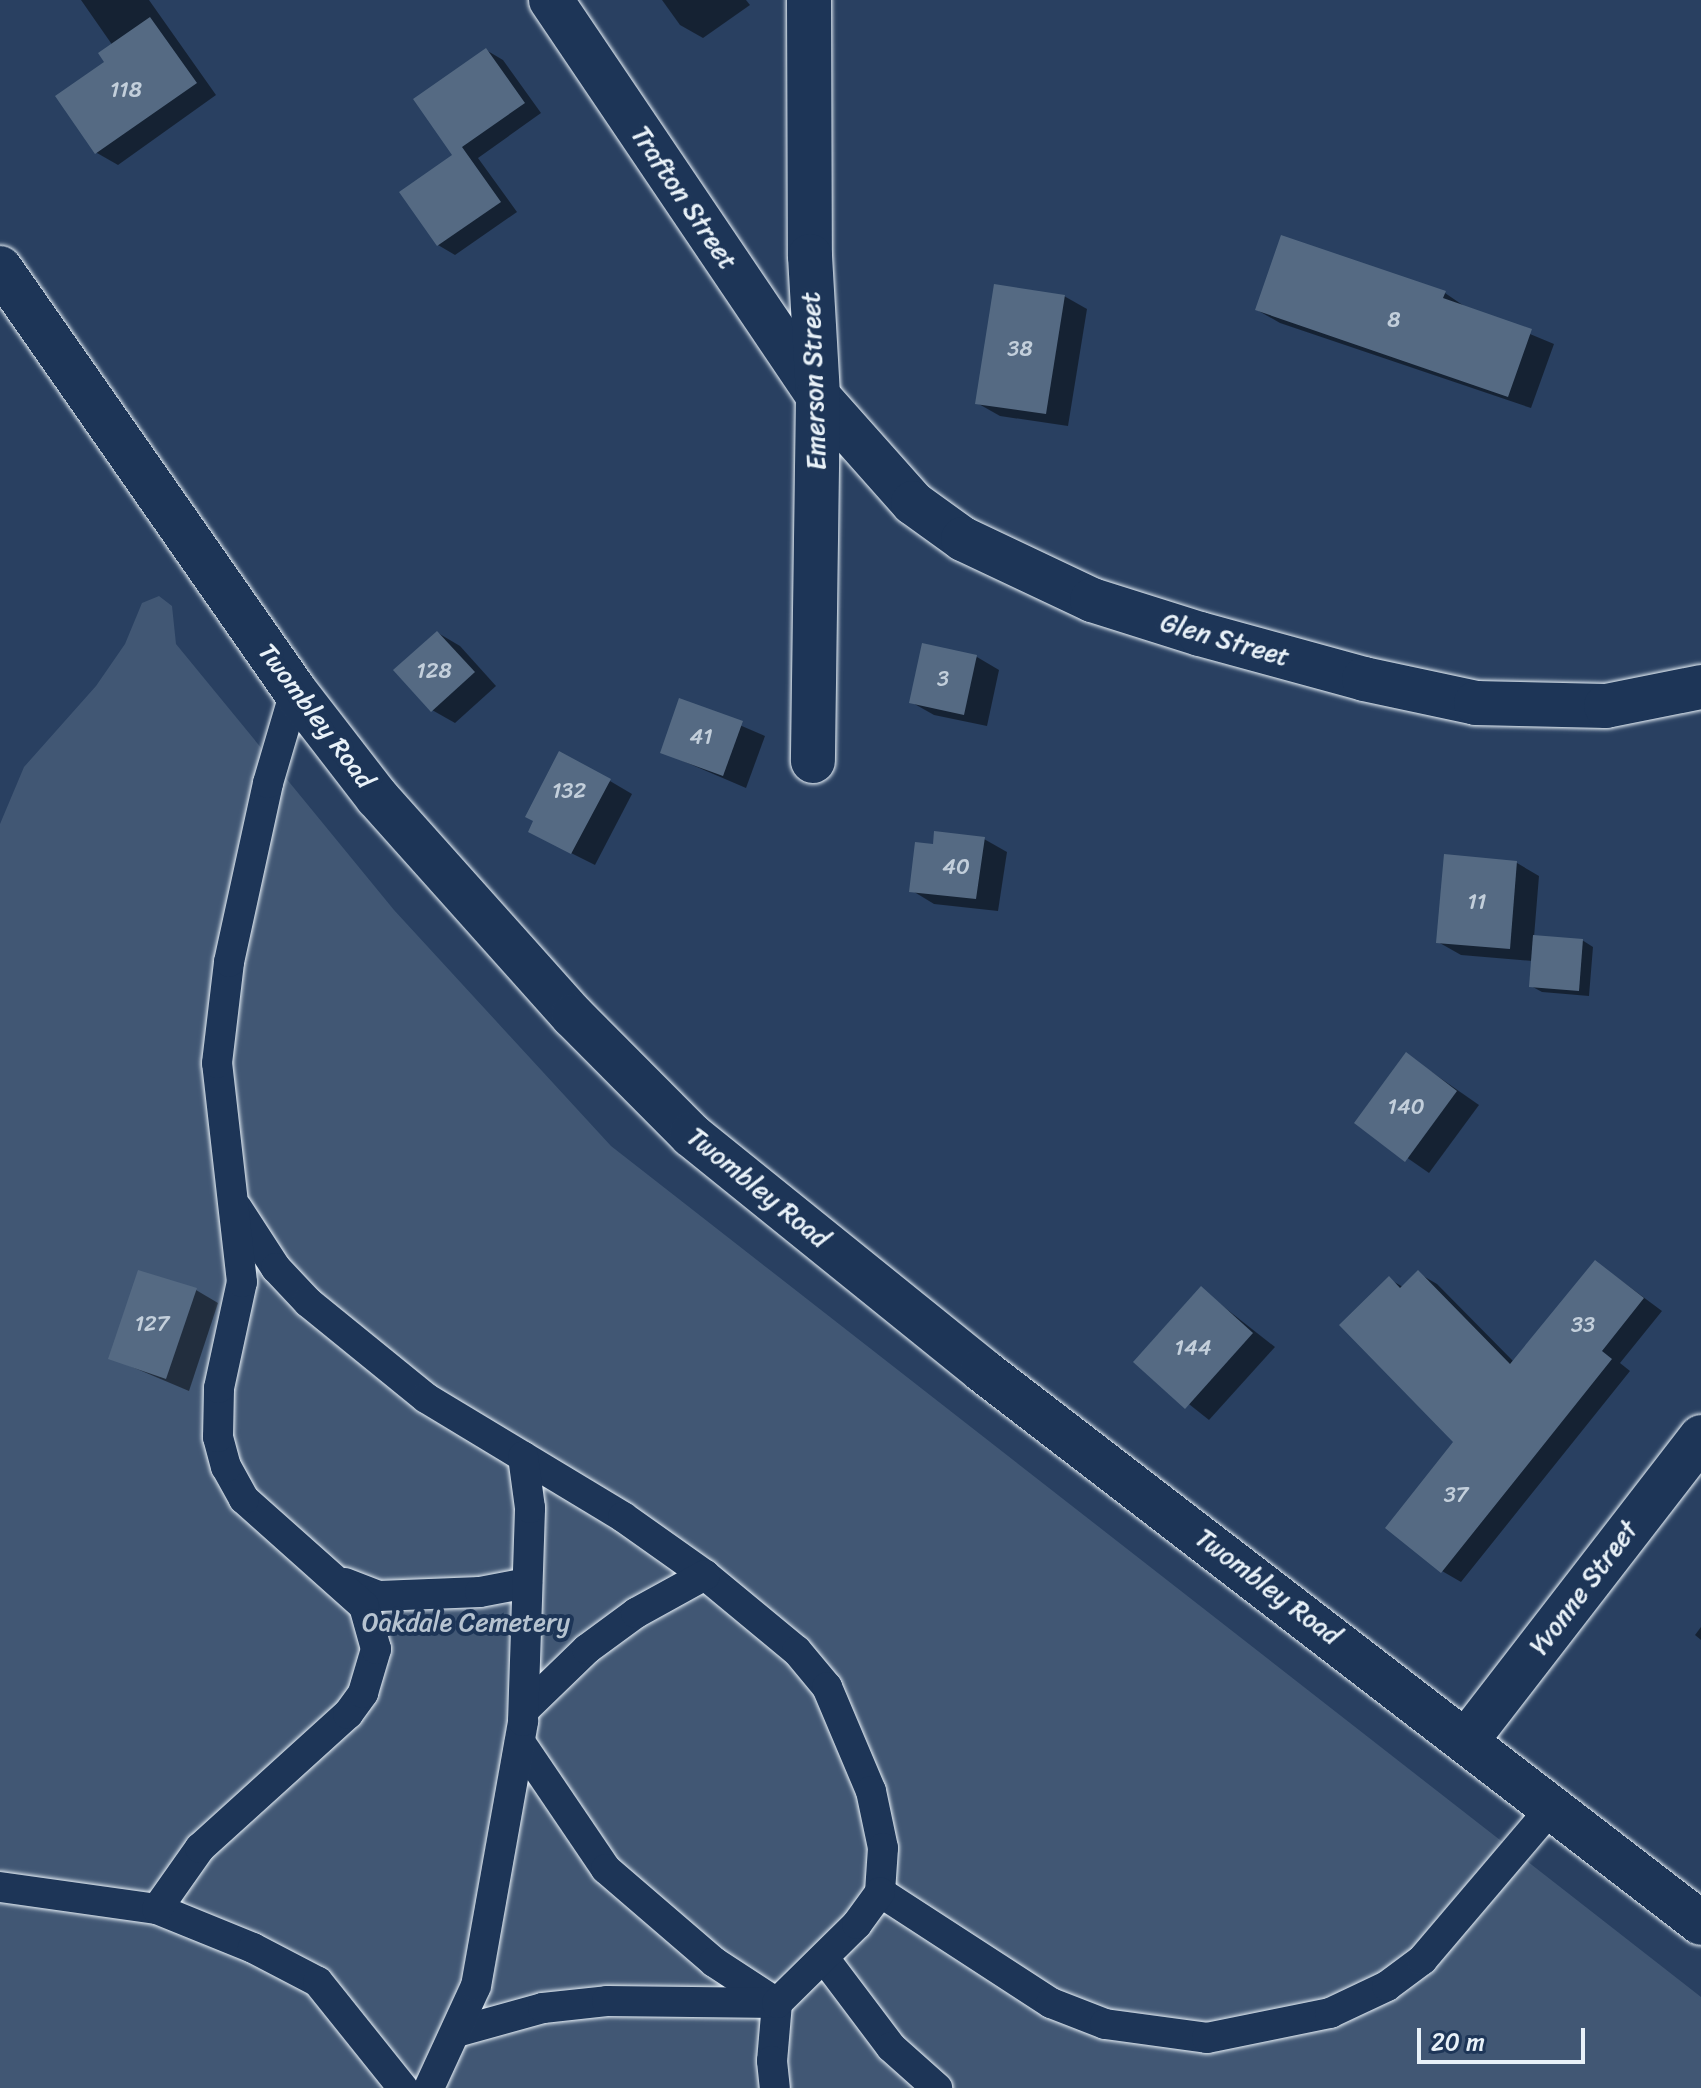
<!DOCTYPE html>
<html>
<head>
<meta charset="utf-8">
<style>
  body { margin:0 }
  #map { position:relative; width:1701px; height:2088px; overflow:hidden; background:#294061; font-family:Sriracha,sans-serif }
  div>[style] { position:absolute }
  .green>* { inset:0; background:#415774 }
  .shadow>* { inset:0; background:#0007 }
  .building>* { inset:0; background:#556a83 }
  .roads { filter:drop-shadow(0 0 2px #e8f1f8) drop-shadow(0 0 2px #e8f1f8) }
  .lane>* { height:30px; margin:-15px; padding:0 15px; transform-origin:15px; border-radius:15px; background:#1d3557 }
  .street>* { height:44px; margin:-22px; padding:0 22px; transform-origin:22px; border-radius:22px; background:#1d3557 }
  .secondary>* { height:44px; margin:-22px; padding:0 22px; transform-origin:22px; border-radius:22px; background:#1d3557 }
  span { translate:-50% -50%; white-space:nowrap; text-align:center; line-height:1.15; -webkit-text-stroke:8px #1d3557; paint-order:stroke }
  .number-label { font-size:22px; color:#c3cfdb }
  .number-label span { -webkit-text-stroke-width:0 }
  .street-label { font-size:26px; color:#e8f1f8 }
  .park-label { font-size:26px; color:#b6c3d0 }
  .scale { position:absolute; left:1417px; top:2028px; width:168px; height:36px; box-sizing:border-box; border:4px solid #e8f1f8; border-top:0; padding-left:10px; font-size:24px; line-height:28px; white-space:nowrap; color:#e8f1f8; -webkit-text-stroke:6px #1d3557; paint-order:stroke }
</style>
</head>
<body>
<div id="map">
  <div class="green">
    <i style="clip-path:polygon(159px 596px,172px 606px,176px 644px,394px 910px,611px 1146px,1701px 1997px,1701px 2088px,0 2088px,0 824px,24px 767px,96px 686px,125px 644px,142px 603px)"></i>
  </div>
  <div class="shadow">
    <i style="clip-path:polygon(81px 0,149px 0,216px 95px,118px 165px,97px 153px,58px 97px,107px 62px,113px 46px)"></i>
    <i style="clip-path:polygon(662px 0,746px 0,750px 5px,703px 38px,680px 25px)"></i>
    <i style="clip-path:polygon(486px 50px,503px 60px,541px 113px,478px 158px,517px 212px,455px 255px,438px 245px,454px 155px)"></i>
    <i style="clip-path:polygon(1283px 238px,1445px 293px,1467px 308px,1554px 344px,1531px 408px,1280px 323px,1257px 310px)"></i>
    <i style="clip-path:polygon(1064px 296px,1087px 309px,1068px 426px,1000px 416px,977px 403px)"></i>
    <i style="clip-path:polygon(438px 633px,460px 646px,496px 686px,455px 723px,432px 710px)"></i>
    <i style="clip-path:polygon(977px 657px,999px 670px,987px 726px,934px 715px,911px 702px)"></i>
    <i style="clip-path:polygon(681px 700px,765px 736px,746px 788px,662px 752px)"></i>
    <i style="clip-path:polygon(610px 781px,632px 794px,595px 865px,553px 844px)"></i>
    <i style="clip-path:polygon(984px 839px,1007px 852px,998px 911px,934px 904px,911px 890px,935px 846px)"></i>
    <i style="clip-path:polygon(1446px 857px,1517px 863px,1539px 876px,1534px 937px,1582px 940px,1593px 947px,1589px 996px,1542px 992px,1531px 986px,1533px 961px,1461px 955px,1438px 942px)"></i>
    <i style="clip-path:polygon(1407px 1055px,1479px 1105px,1429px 1173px,1357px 1123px)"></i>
    <i style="clip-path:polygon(1596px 1262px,1662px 1311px,1620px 1363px,1630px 1371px,1461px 1582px,1442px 1571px,1456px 1442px,1389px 1279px,1403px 1287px,1418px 1273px,1437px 1284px,1514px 1362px)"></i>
    <i style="clip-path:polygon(1201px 1289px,1275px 1347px,1209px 1420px,1136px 1362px)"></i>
    <i style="clip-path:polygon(196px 1290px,218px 1303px,189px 1391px,111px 1358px)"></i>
    <i style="clip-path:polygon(1701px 1627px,1701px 1640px,1695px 1635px)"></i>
  </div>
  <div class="building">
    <i style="clip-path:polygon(150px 17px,197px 83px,95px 154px,55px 96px,104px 62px,98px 53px)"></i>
    <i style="clip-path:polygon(486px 48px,525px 103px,462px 147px,501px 202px,437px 246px,399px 192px,452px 155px,413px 99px)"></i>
    <i style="clip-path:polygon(1281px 235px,1446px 291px,1443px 298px,1532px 329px,1508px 397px,1255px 310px)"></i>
    <i style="clip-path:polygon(994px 284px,1065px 295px,1046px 414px,975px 404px)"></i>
    <i style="clip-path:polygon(437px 631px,475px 672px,431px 712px,393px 670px)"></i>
    <i style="clip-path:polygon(922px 643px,977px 655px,964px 715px,909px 703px)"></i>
    <i style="clip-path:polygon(679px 698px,743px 721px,723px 776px,660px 753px)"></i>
    <i style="clip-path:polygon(559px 751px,611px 779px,571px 854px,528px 832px,533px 821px,525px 817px)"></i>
    <i style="clip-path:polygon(934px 831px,985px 837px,976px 899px,909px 892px,915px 842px,933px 844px)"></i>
    <i style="clip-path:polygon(1444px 854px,1517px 861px,1510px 949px,1436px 943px)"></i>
    <i style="clip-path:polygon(1533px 935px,1583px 939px,1579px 991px,1529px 987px)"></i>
    <i style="clip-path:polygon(1406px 1052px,1457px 1091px,1405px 1162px,1354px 1123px)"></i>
    <i style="clip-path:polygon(1595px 1260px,1644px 1298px,1602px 1351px,1612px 1359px,1441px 1573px,1385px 1528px,1453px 1442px,1339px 1325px,1389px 1276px,1400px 1288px,1418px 1270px,1510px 1364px)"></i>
    <i style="clip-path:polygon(138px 1270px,197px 1288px,166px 1379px,108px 1359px)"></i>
    <i style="clip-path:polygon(1201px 1286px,1253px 1333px,1185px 1409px,1133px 1362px)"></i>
  </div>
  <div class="roads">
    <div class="lane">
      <i style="left:237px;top:1208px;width:72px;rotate:57deg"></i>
      <i style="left:276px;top:1268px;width:47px;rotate:46.7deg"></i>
      <i style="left:308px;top:1302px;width:152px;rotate:39.1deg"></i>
      <i style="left:426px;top:1398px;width:230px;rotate:31.1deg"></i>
      <i style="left:623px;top:1517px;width:100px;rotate:35.3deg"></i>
      <i style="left:705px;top:1575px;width:119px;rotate:39.6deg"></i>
      <i style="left:797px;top:1651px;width:47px;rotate:50.2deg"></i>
      <i style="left:827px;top:1687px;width:113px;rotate:67.1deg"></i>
      <i style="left:871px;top:1791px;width:58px;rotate:78.1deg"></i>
      <i style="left:883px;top:1848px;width:44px;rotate:93.9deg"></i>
      <i style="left:880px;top:1892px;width:204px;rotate:33deg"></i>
      <i style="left:1051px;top:2003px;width:58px;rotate:21.3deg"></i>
      <i style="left:1105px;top:2024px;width:103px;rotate:7.8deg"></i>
      <i style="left:1207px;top:2038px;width:126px;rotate:-11.5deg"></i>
      <i style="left:1330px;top:2013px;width:63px;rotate:-25.3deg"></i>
      <i style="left:1387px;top:1986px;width:44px;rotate:-36.6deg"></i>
      <i style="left:1422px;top:1960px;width:201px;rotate:-49.6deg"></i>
      <i style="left:345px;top:1583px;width:36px;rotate:21deg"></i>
      <i style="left:379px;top:1596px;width:101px;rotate:-2.3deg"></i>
      <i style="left:480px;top:1592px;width:48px;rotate:-10.8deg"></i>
      <i style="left:525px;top:1709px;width:86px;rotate:-44.1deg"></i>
      <i style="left:587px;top:1649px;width:61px;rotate:-36.3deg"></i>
      <i style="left:636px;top:1613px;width:79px;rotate:-28.8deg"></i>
      <i style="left:520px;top:1742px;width:153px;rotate:55.9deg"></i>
      <i style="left:606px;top:1869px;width:143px;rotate:40.7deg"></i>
      <i style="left:714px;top:1962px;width:75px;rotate:33.1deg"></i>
      <i style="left:777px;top:2003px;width:58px;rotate:94.9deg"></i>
      <i style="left:772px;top:2061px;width:27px;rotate:84deg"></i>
      <i style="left:0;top:1887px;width:159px;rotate:8deg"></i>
      <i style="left:157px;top:1909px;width:104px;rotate:22.1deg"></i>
      <i style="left:253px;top:1948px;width:73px;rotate:27.6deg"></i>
      <i style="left:318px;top:1982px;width:136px;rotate:51.3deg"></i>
      <i style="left:157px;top:1909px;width:75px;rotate:-54.8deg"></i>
      <i style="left:200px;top:1848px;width:200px;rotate:-42.2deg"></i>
      <i style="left:348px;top:1714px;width:26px;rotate:-54deg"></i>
      <i style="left:363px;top:1693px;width:46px;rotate:-73.5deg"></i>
      <i style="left:376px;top:1649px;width:45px;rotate:-105.6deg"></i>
      <i style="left:364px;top:1606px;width:161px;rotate:-138.3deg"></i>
      <i style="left:244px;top:1499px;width:37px;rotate:-119deg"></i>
      <i style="left:226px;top:1467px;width:31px;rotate:-105deg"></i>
      <i style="left:218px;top:1437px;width:49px;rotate:-88.8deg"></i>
      <i style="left:219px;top:1388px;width:108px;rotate:-77.8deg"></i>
      <i style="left:242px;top:1282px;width:220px;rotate:-96.5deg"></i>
      <i style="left:217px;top:1063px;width:102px;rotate:-83.2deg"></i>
      <i style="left:229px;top:962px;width:183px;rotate:-77.7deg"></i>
      <i style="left:268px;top:783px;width:96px;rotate:-73.6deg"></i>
      <i style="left:824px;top:1958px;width:111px;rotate:53deg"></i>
      <i style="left:891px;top:2047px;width:62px;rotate:41.7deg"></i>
      <i style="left:460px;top:2031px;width:86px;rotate:-15.5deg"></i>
      <i style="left:543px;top:2008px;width:64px;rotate:-6.2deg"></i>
      <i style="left:607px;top:2001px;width:170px;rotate:0.7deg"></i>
      <i style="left:777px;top:2003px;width:112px;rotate:-44.6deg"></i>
      <i style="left:857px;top:1924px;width:39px;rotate:-54deg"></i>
      <i style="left:429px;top:2088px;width:112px;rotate:-65.3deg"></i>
      <i style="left:476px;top:1986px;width:269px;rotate:-79.9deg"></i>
      <i style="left:523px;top:1721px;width:213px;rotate:-88.1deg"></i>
      <i style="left:530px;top:1508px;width:52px;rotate:-97.7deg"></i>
    </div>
    <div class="street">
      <i style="left:551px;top:0;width:478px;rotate:56deg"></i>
      <i style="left:818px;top:396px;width:143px;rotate:48.4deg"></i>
      <i style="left:913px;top:503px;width:62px;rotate:35.8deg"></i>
      <i style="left:963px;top:539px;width:143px;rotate:25.3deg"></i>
      <i style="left:1092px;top:600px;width:113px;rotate:17.5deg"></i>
      <i style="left:1200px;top:634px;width:170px;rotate:15.3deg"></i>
      <i style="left:1364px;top:679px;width:115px;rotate:12.1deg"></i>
      <i style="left:1476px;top:703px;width:130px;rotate:1.3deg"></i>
      <i style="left:1606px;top:706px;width:97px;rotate:-11.3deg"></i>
      <i style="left:809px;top:0;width:256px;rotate:89.8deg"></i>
      <i style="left:810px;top:256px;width:140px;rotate:86.7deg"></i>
      <i style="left:818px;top:396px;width:365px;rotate:90.8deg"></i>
      <i style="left:1467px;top:1740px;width:383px;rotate:-52.3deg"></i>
    </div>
    <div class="secondary">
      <i style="left:0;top:268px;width:516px;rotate:55.11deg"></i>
      <i style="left:295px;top:691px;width:134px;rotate:52.3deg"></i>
      <i style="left:377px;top:797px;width:294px;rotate:48.2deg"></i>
      <i style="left:573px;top:1016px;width:168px;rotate:45.2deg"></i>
      <i style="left:691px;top:1135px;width:374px;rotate:38.9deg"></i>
      <i style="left:982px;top:1370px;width:907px;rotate:37.56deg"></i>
    </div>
  </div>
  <div class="number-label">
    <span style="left:126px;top:90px">118</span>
    <span style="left:1394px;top:320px">8</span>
    <span style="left:1020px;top:349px">38</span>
    <span style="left:434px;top:671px">128</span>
    <span style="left:943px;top:679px">3</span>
    <span style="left:701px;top:737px">41</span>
    <span style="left:569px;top:791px">132</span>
    <span style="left:956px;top:867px">40</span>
    <span style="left:1477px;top:902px">11</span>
    <span style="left:1406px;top:1107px">140</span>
    <span style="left:152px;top:1324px">127</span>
    <span style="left:1583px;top:1325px">33</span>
    <span style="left:1193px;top:1348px">144</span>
    <span style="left:1456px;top:1495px">37</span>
  </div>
  <div class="street-label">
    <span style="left:684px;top:198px;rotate:56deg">Trafton Street</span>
    <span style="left:814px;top:381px;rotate:-92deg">Emerson Street</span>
    <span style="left:1225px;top:640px;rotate:16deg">Glen Street</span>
    <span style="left:316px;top:716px;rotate:53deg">Twombley Road</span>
    <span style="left:758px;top:1188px;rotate:39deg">Twombley Road</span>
    <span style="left:1268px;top:1587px;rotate:37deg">Twombley Road</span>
    <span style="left:1584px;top:1588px;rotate:-53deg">Yvonne Street</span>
  </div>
  <div class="park-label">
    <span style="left:466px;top:1623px">Oakdale Cemetery</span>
  </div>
  <div class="scale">20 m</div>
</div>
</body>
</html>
